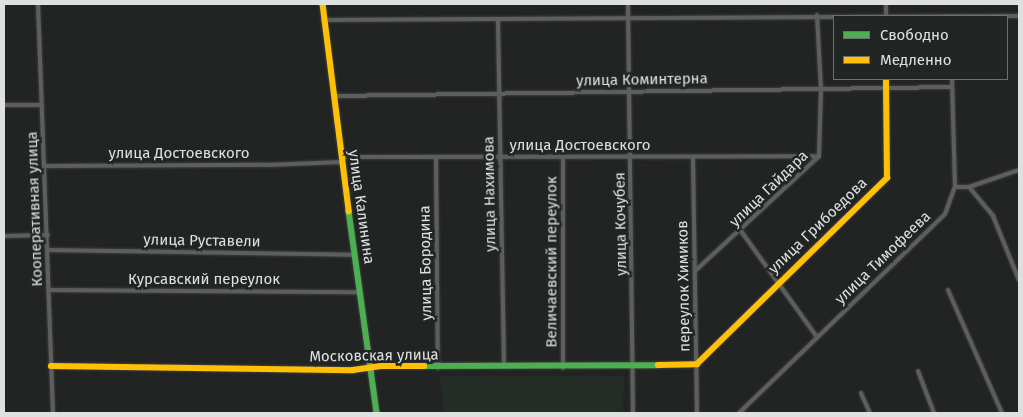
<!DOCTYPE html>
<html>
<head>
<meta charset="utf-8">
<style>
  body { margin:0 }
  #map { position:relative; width:1023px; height:417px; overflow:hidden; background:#222423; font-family:"Fira Sans",sans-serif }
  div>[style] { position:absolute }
  .built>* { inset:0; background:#242c26 }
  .roads { filter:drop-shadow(0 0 1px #3e3f3e) drop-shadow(0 0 1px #3e3f3e) }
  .street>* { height:4px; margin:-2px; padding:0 2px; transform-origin:2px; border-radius:2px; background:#5d5f5e }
  .fast>* { height:5.5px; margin:-2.75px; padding:0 2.75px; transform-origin:2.75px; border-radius:2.75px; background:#4caf50 }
  .slow>* { height:5.5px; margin:-2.75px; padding:0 2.75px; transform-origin:2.75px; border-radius:2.75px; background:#ffc107 }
  span { translate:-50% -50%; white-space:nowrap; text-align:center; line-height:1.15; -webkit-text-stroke:5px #212523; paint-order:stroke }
  .street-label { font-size:15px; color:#dee1df }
  .frame { position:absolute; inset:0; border:5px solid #dee1df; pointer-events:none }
  .legend { position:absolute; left:833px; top:15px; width:175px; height:65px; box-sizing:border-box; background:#212523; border:1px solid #6d706e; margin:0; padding:6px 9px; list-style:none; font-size:15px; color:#dee1df }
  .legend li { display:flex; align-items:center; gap:10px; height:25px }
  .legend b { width:25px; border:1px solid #6d706e }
</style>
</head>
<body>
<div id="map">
  <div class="built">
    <i style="clip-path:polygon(440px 376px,624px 376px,623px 413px,444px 413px)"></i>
  </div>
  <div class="roads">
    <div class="street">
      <i style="left:38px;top:4px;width:409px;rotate:87.9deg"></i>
      <i style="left:628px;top:4px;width:409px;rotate:89.3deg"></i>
      <i style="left:886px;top:4px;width:12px;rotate:90deg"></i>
      <i style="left:323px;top:20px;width:696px;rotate:-0.33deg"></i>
      <i style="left:498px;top:21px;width:346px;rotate:89deg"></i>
      <i style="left:333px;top:96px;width:619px;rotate:-0.83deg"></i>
      <i style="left:4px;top:105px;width:37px"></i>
      <i style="left:342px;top:157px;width:477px;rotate:-0.1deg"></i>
      <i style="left:436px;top:157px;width:211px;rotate:89.5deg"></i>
      <i style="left:563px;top:157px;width:211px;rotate:90deg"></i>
      <i style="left:693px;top:158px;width:255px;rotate:89.1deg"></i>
      <i style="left:46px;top:166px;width:221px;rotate:-0.3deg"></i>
      <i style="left:267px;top:165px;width:75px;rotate:-2.3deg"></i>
      <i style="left:955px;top:187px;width:14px"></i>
      <i style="left:969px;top:187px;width:53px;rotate:-18.8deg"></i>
      <i style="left:969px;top:187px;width:38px;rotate:50deg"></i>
      <i style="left:993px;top:216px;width:69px;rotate:67.9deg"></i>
      <i style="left:741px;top:231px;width:130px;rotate:54.4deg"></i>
      <i style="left:4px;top:236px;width:44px;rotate:-1.3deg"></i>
      <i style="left:49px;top:250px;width:305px;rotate:0.9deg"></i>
      <i style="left:695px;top:271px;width:169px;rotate:-42.8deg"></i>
      <i style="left:819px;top:156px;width:67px;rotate:-88.3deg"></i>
      <i style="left:821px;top:89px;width:74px;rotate:-93.1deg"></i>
      <i style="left:50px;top:290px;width:309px;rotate:0.4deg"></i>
      <i style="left:948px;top:290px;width:134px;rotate:66.3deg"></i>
      <i style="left:918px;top:371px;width:45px;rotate:69.1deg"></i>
      <i style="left:861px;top:393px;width:22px;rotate:66deg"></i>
      <i style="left:739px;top:413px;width:286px;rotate:-44deg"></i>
      <i style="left:945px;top:214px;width:29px;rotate:-70deg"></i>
      <i style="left:955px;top:187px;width:108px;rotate:-91.6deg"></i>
    </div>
    <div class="fast">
      <i style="left:349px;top:211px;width:204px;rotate:82.1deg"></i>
      <i style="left:424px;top:366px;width:234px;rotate:-0.2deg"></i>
    </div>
    <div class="slow">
      <i style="left:323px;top:4px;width:209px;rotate:82.8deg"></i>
      <i style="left:658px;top:365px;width:39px;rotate:-1deg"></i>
      <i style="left:697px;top:364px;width:266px;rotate:-44.4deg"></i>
      <i style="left:887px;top:178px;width:99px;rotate:-90.6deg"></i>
      <i style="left:51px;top:366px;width:302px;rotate:0.8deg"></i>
      <i style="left:353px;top:370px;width:28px;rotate:-8deg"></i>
      <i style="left:381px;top:366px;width:43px"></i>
    </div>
  </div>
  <div class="street-label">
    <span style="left:642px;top:80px;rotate:-1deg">улица Коминтерна</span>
    <span style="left:580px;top:146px">улица Достоевского</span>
    <span style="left:179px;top:154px">улица Достоевского</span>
    <span style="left:769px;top:189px;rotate:-44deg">улица Гайдара</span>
    <span style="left:490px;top:194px;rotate:-91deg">улица Нахимова</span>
    <span style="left:361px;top:207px;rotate:82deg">улица Калинина</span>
    <span style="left:35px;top:209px;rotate:-92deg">Кооперативная улица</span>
    <span style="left:621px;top:224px;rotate:-91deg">улица Кочубея</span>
    <span style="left:818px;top:226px;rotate:-44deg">улица Грибоедова</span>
    <span style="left:202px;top:241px;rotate:1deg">улица Руставели</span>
    <span style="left:883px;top:258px;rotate:-44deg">улица Тимофеева</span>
    <span style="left:552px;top:262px;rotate:-90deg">Величаевский переулок</span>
    <span style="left:426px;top:263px;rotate:-91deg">улица Бородина</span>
    <span style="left:204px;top:280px">Курсавский переулок</span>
    <span style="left:684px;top:286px;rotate:-91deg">переулок Химиков</span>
    <span style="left:374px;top:356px;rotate:-1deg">Московская улица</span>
  </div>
  <div class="frame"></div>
  <ul class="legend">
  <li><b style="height:6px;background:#4caf50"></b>Свободно</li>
  <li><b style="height:6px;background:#ffc107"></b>Медленно</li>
  </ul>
</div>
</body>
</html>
